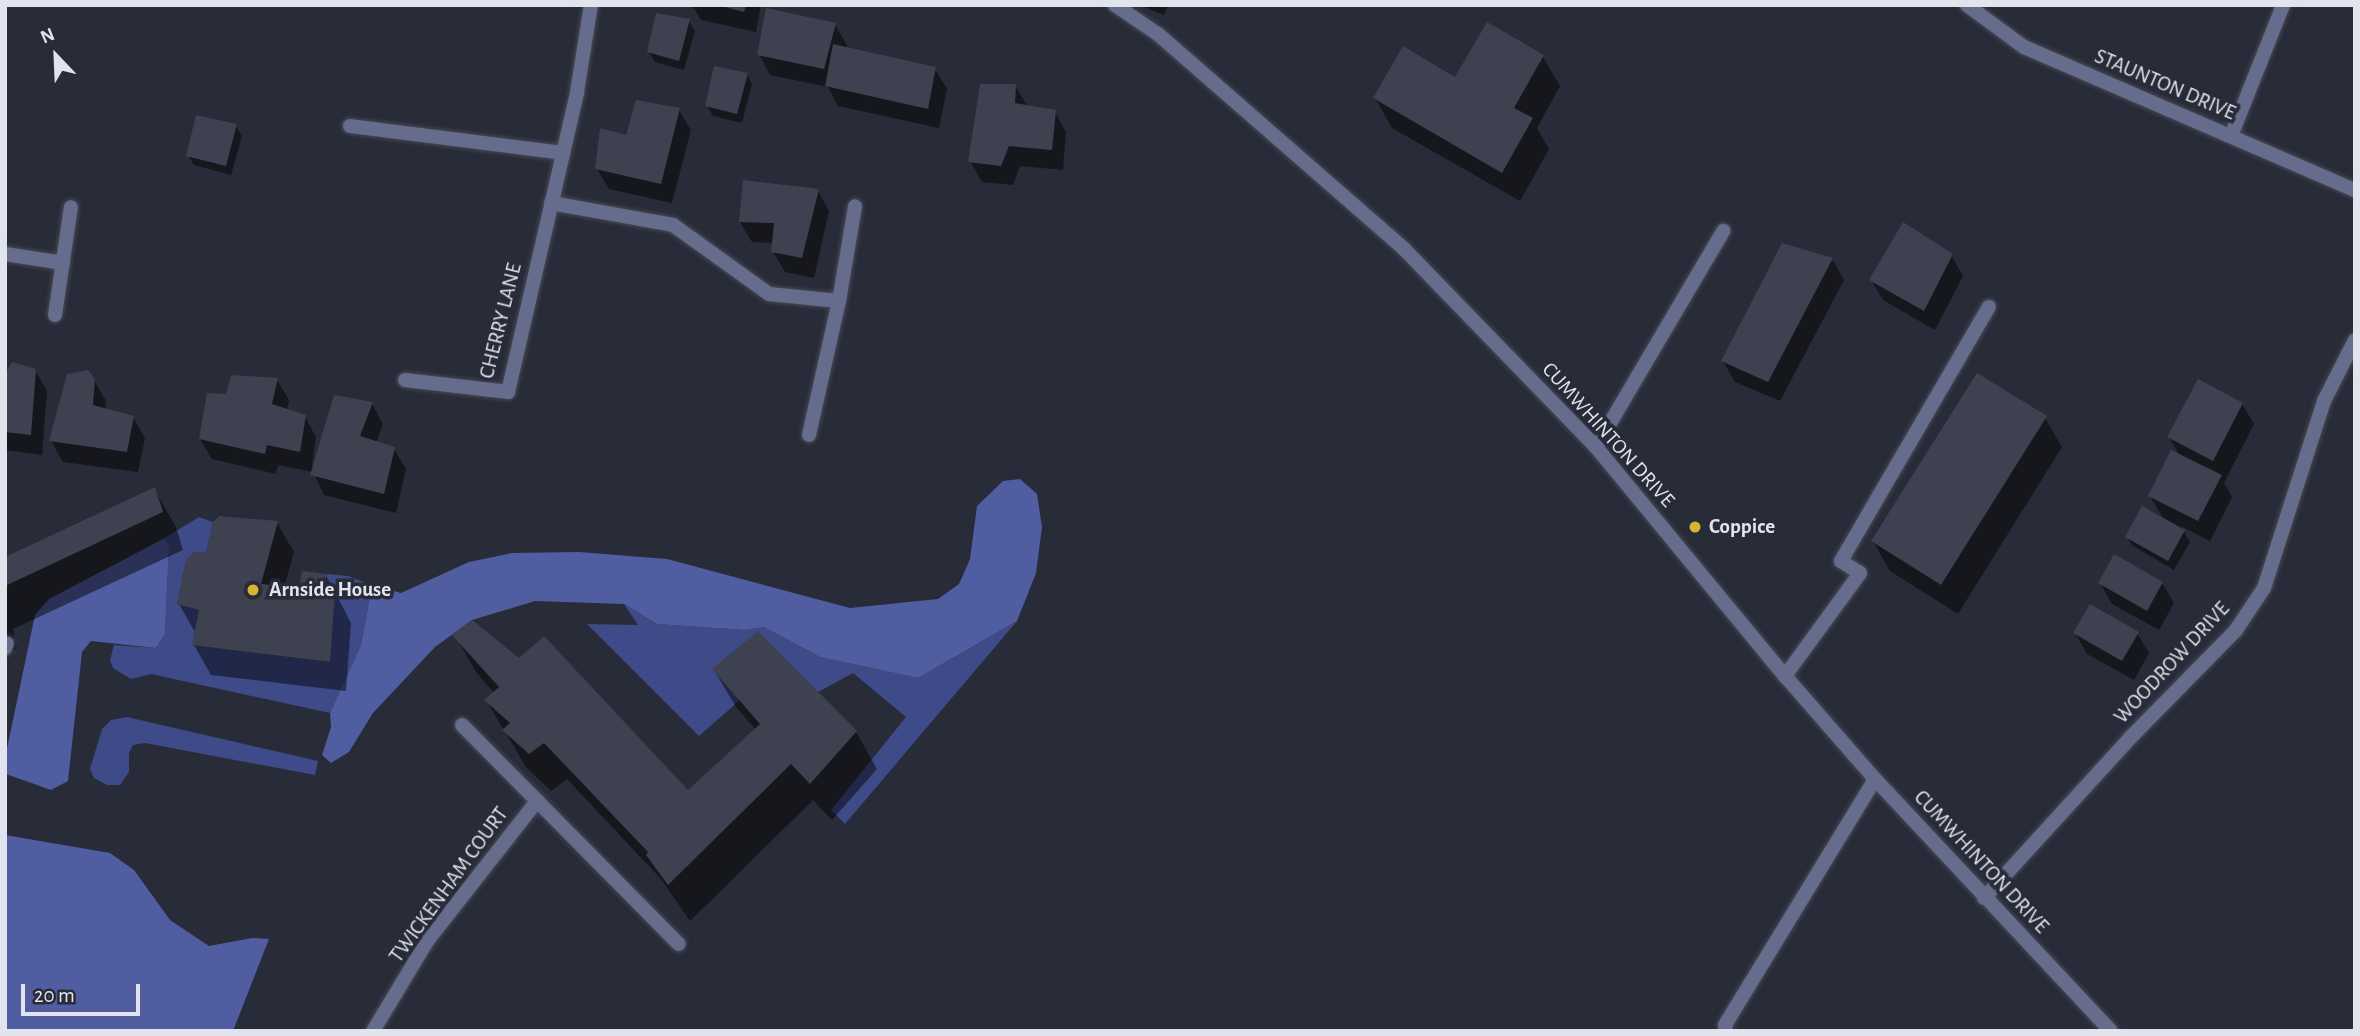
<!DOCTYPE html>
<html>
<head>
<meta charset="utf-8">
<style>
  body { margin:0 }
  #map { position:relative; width:2360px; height:1036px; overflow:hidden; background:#282b38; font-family:"Alegreya Sans",sans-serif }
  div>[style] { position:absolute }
  .green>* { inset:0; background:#3f4a88 }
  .forest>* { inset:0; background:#515da1 }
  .shadow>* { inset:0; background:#0007 }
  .building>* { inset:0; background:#3e4250 }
  .roads { filter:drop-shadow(0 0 2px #464955) drop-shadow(0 0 2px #464955) }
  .lane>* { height:14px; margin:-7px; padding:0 7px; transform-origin:7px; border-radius:7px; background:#666d8c }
  .street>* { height:14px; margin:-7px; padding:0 7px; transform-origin:7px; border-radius:7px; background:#666d8c }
  .dots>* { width:19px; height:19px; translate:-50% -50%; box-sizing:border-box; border:4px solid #282b38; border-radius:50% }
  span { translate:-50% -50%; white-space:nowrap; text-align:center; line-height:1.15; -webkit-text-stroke:7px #282b38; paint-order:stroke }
  .street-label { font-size:21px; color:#e2e4ed }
  .poi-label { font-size:21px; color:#e2e4ed; font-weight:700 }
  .left { translate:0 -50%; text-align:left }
  .frame { position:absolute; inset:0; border:7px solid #e2e4ed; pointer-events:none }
  .north { position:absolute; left:21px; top:21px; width:70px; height:70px; -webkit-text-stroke:5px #282b38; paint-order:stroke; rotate:337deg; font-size:19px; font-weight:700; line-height:28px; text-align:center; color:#e2e4ed }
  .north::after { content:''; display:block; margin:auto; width:24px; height:32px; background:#e2e4ed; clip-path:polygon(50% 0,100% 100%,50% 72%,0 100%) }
  .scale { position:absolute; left:21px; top:984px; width:119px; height:32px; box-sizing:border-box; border:4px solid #e2e4ed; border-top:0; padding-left:9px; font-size:21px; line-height:24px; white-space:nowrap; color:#e2e4ed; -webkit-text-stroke:5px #282b38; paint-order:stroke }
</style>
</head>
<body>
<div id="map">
  <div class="green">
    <i style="clip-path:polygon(199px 517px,213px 522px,206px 553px,194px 552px,186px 561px,177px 604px,199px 610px,193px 645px,329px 662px,334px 592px,325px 591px,327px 574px,348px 576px,372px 585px,361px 645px,330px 713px,151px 674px,131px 679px,113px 668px,110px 660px,114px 645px,156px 648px,165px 634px,169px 545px,163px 539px)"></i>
    <i style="clip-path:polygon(624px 604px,657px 624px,744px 630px,764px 627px,820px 657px,918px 678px,1017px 621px,845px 824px,831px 810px,906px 717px,853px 673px,818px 692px,740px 700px,699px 736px,587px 624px,638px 625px)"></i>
    <i style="clip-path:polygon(127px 717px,318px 761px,315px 775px,145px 743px,133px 745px,129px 753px,129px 772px,120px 785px,107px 785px,94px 778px,90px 769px,102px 729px,111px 720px)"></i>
  </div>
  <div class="forest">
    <i style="clip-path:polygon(1020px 479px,1037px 494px,1042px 527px,1036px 573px,1017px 621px,918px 678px,820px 657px,764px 627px,744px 630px,657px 624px,624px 604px,535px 601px,472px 620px,435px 647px,373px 713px,349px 752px,331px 763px,322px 755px,331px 727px,330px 713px,361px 645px,372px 585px,401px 593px,469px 562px,512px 553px,579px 552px,667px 559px,850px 608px,938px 599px,959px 584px,970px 559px,977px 506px,1003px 481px)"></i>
    <i style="clip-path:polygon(163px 539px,169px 545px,165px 634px,156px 648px,91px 641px,82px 652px,68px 781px,51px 790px,6px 774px,5px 758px,35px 615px,49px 599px)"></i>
    <i style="clip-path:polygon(5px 835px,110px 853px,134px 870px,170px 920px,209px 946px,252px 938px,269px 939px,233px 1031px,5px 1031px)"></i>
  </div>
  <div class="shadow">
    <i style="clip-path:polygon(692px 5px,761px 5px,756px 32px,701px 20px)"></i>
    <i style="clip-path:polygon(1140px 5px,1168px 5px,1164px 15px)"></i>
    <i style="clip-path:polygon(689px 21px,695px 31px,684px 70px,655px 62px,649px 52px)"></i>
    <i style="clip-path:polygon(835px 25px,847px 45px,846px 49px,935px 69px,947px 89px,939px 128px,838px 106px,828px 87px,770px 75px,759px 54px)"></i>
    <i style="clip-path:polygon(1543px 57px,1560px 86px,1537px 128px,1549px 149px,1520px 201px,1392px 128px,1375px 98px)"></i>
    <i style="clip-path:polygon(747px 74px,752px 84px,742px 123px,713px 116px,707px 106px)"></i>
    <i style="clip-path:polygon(1015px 86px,1028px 107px,1055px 112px,1066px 132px,1063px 170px,1020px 166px,1013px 185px,982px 182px,970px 161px)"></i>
    <i style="clip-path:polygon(679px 110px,691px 130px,672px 203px,609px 189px,597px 169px,628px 137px)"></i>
    <i style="clip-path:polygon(236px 126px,242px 136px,231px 175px,194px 165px,188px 155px)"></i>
    <i style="clip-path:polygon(818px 191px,829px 211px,814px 278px,785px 272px,773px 252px,774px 243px,752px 242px,740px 222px)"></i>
    <i style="clip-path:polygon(1951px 255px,1963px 276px,1935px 330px,1883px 300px,1871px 280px)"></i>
    <i style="clip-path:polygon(1832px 259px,1844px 280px,1780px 401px,1735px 382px,1723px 361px)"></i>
    <i style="clip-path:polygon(35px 370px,47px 391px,42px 455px,5px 450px,5px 377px)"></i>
    <i style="clip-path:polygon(94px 380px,106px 401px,105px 410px,133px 417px,145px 438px,138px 472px,63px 462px,51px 441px)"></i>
    <i style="clip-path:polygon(277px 380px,289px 400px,287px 410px,305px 417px,316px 437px,312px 466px,372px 404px,383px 424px,376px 443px,394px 449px,406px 469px,396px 513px,324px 495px,313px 472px,278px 465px,276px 474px,212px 459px,200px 439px,227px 396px)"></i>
    <i style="clip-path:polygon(2242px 404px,2254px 424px,2224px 483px,2232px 497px,2210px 541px,2181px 526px,2190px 542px,2174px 570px,2133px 546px,2127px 537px,2164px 520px,2150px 496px,2180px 456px,2169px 437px)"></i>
    <i style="clip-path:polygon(2045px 418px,2062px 447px,1958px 614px,1890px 571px,1873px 541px)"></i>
    <i style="clip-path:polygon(154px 489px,176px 527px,183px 550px,13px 629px,17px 649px,5px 654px,5px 559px)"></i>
    <i style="clip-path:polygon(277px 523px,294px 552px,284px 588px,300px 590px,326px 575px,351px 623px,346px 691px,211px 675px,194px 645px,196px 634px,179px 604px,207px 555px)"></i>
    <i style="clip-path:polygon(2100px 583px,2162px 583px,2174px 603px,2159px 630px,2112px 604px)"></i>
    <i style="clip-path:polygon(2075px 633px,2137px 633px,2149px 653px,2134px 680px,2087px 654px)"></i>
    <i style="clip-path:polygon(455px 635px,688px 792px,756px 730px,736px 707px,714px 670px,856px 732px,877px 769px,832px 820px,813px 800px,690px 921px,661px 879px,567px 779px,551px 791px,526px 767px,486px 700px,494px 693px,476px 672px)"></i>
  </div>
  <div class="building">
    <i style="clip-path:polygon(718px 5px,746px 5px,744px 12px)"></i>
    <i style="clip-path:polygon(766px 8px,836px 23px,824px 69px,757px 55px)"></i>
    <i style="clip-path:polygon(656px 13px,690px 19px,679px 61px,647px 52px)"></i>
    <i style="clip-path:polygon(1487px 22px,1544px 55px,1514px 108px,1533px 118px,1502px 173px,1373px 98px,1403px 46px,1455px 77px)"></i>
    <i style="clip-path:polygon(833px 44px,936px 67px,928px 109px,825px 86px)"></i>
    <i style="clip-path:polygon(714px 66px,748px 73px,737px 114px,705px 106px)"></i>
    <i style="clip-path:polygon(980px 84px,1016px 84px,1015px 103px,1056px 110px,1052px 150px,1009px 146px,1001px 166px,968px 162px)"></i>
    <i style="clip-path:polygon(636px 100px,680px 108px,661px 184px,595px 169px,600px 128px,626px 135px)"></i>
    <i style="clip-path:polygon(196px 115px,237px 124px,226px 166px,186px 156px)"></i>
    <i style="clip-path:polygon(743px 180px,819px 189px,802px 258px,771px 252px,774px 223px,739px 222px)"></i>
    <i style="clip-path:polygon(1903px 222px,1953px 254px,1924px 311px,1869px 280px)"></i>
    <i style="clip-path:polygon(1782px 243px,1833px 258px,1768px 382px,1721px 361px)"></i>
    <i style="clip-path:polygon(12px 362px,36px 369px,31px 435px,5px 432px,5px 374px)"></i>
    <i style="clip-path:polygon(88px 370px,95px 379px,93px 405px,134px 416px,127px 452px,49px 441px,67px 374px)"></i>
    <i style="clip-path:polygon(1977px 373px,2047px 416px,1941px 585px,1871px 541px)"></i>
    <i style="clip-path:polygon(231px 375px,278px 378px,272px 404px,306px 415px,300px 452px,267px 445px,265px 454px,199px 439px,207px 393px,226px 394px)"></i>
    <i style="clip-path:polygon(2198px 379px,2243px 403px,2213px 461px,2167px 437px)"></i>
    <i style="clip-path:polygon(334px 395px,373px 402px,360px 436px,395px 447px,384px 494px,310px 475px)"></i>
    <i style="clip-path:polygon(2171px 450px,2222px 475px,2198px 521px,2148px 496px)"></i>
    <i style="clip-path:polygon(155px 487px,163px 512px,5px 586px,5px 557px)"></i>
    <i style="clip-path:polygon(2142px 506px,2185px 530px,2168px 561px,2125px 537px)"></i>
    <i style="clip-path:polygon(219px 516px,278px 521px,261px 584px,299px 588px,302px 571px,327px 574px,325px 591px,335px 592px,330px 662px,192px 645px,199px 610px,177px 604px,186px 561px,194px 552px,206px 553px,213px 522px)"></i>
    <i style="clip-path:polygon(2114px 554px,2163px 582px,2147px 611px,2098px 583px)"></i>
    <i style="clip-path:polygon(2090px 604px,2139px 632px,2122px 661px,2073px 633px)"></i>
    <i style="clip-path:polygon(472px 620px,519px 658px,544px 636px,688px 790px,760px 724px,712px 669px,758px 631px,857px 731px,810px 784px,791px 764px,668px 885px,646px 855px,648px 852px,544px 743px,529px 754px,502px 730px,510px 723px,484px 700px,499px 687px,452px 635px)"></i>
  </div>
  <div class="roads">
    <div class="lane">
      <i style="left:1596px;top:447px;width:251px;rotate:-59.5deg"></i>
      <i style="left:5px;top:648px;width:5px;rotate:-68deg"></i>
      <i style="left:1785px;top:676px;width:127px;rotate:-53.9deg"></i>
      <i style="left:1860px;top:573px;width:22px;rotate:-148deg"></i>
      <i style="left:1841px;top:561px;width:294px;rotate:-59.8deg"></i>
      <i style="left:1726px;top:1031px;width:6px;rotate:-99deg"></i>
      <i style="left:1725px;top:1025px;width:288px;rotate:-58.6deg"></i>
    </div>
    <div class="street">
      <i style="left:1115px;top:5px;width:53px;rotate:34.3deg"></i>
      <i style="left:1159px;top:35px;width:325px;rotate:41.1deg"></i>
      <i style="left:1404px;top:249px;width:276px;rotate:45.9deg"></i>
      <i style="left:1596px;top:447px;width:297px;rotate:50.5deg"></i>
      <i style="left:1785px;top:676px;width:137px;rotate:48.9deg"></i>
      <i style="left:1875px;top:779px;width:345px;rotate:46.9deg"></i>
      <i style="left:1967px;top:5px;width:71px;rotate:36.4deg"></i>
      <i style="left:2024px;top:47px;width:361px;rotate:23.4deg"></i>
      <i style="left:350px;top:126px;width:215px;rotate:7.2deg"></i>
      <i style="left:2231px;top:136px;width:141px;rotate:-68.3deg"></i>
      <i style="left:551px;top:203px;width:124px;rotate:10.2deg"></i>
      <i style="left:673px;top:225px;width:118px;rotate:35.7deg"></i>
      <i style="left:769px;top:294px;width:70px;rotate:5.7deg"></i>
      <i style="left:839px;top:301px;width:96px;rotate:-80.4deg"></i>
      <i style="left:5px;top:254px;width:59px;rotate:8.8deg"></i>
      <i style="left:55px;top:315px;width:109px;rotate:-81.6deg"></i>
      <i style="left:405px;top:380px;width:104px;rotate:6.6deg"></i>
      <i style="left:508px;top:392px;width:308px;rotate:-77deg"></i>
      <i style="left:577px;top:92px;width:88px;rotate:-80.9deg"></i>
      <i style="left:809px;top:435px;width:137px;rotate:-77.4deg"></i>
      <i style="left:462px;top:725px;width:308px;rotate:45.3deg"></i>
      <i style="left:1984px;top:898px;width:219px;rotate:-47.6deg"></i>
      <i style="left:2132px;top:736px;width:148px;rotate:-45.5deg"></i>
      <i style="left:2236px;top:630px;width:50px;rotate:-56.3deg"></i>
      <i style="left:2264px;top:588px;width:196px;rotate:-72.2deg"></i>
      <i style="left:2324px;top:401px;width:68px;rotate:-63.1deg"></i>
      <i style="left:373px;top:1031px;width:106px;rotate:-58.9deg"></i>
      <i style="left:428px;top:940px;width:177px;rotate:-51.9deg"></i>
    </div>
  </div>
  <div class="dots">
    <i style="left:1695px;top:527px;background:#d5b534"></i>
    <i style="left:253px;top:590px;background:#d5b534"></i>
  </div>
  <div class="street-label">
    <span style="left:2165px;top:85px;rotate:23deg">STAUNTON DRIVE</span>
    <span style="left:501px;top:321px;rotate:-76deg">CHERRY LANE</span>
    <span style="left:1608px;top:435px;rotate:48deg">CUMWHINTON DRIVE</span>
    <span style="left:2172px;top:663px;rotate:-47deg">WOODROW DRIVE</span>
    <span style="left:1981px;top:862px;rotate:47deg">CUMWHINTON DRIVE</span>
    <span style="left:449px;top:885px;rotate:-54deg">TWICKENHAM COURT</span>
  </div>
  <div class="poi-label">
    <span class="left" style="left:1709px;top:527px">Coppice</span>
    <span class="left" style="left:269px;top:590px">Arnside House</span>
  </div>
  <div class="frame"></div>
  <div class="north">N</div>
  <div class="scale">20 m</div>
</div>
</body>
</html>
